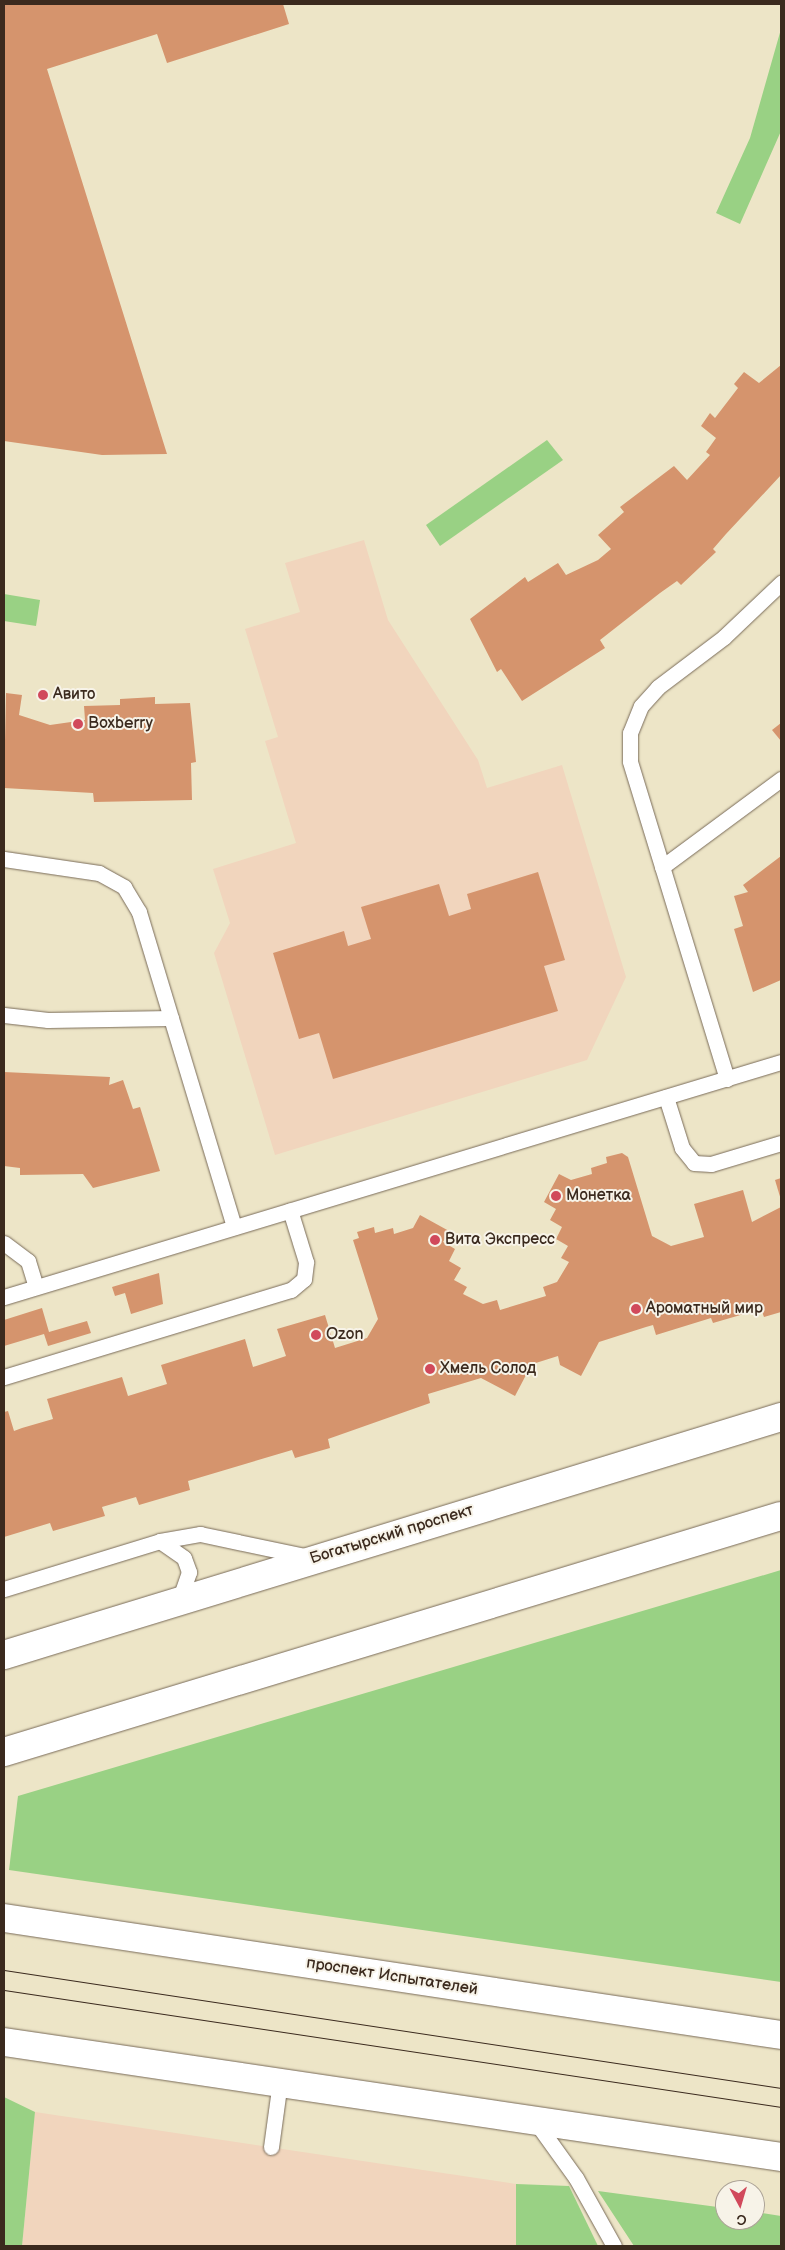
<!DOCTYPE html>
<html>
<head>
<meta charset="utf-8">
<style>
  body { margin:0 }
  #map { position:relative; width:785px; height:2250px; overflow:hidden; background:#ede5c7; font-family:"Balsamiq Sans",sans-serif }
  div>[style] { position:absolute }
  .built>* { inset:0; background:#f1d5bd }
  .green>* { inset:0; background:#99d184 }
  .building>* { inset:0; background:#d5946d }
  .roads { filter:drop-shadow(0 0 1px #796b59) drop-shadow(0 0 1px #796b59) }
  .service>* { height:15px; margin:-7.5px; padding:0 7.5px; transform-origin:7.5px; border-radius:7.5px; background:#fff }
  .secondary>* { height:28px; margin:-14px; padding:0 14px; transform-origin:14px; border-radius:14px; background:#fff }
  .tram>* { height:1px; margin:-0.5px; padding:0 0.5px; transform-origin:0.5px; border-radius:0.5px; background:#3b2a1e }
  .dots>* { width:14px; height:14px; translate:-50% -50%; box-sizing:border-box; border:2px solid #f7f3e8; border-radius:50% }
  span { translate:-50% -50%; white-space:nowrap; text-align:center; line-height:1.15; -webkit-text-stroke:4px #f7f3e8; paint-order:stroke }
  .poi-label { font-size:16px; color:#3b2a1e }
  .left { translate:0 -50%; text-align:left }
  .street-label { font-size:16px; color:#3b2a1e }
  .frame { position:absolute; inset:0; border:5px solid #3b2a1e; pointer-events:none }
  .north { position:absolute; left:715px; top:2180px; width:50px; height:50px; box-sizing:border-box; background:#f7f3e8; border:1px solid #aca397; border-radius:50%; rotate:174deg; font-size:14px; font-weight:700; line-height:20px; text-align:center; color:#3b2a1e }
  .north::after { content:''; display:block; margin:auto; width:18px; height:22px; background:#d1495b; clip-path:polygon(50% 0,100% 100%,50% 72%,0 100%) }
</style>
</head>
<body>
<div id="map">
  <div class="built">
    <i style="clip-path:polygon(364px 540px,388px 620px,478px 760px,487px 788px,562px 765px,626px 977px,587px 1060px,275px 1155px,214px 953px,230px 923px,213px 869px,296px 843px,265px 741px,278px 737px,245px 629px,300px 612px,285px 563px)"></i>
    <i style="clip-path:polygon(35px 2112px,516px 2184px,516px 2246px,22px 2246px)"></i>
  </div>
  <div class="green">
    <i style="clip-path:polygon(781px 29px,781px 131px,740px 224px,716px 213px,750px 138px)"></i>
    <i style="clip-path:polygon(547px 440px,563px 460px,440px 546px,426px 525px)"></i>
    <i style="clip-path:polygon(4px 594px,40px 600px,36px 626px,4px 621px)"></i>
    <i style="clip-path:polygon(781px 1570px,781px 1982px,9px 1870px,18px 1796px)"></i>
    <i style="clip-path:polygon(4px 2097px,35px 2112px,22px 2246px,4px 2246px)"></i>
    <i style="clip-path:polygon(516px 2184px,569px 2186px,598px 2246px,516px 2246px)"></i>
    <i style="clip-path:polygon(598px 2191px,725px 2208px,725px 2220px,755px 2220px,755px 2212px,781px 2216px,781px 2246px,634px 2246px)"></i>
  </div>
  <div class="building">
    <i style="clip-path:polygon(4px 4px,283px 4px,289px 24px,167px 63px,157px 34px,47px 69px,167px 454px,102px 455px,4px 441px)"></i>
    <i style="clip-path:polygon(781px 365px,781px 475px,726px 534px,713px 549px,716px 552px,681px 585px,677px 581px,660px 593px,600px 640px,605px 648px,522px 701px,501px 669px,497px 672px,470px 619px,525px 577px,528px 582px,558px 563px,566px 575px,598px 560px,611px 549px,598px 535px,624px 512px,620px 507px,674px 466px,687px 480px,710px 455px,706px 452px,716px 438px,701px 426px,710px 413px,715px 418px,738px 388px,734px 384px,744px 372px,759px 383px)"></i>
    <i style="clip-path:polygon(6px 693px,22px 695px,19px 715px,50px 725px,85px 720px,84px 706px,120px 705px,120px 699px,155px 697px,155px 704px,190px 703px,196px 762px,191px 763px,192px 800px,94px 802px,93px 793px,4px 788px)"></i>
    <i style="clip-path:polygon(781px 723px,781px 741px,772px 730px)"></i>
    <i style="clip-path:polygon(781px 856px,781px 980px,753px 992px,734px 929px,743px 926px,734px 896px,748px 892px,743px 885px)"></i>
    <i style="clip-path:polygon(538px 872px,565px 960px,544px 966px,558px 1011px,333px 1079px,319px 1033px,299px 1039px,273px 953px,344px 931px,348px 946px,371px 939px,361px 907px,439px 884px,449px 916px,471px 909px,467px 894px)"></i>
    <i style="clip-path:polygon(4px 1072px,110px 1077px,109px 1085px,123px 1080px,133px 1109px,140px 1107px,160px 1171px,93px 1188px,83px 1174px,20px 1175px,20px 1168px,4px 1166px)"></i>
    <i style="clip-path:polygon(622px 1153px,628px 1157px,652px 1236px,671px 1246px,704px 1237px,694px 1204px,743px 1190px,752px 1222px,781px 1207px,781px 1312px,764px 1317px,761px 1309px,713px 1323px,711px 1318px,656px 1335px,653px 1325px,646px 1327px,599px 1342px,581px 1376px,560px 1365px,558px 1356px,523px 1367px,526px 1375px,515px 1396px,481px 1378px,428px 1394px,430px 1403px,328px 1439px,330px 1448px,295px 1458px,292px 1450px,188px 1481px,190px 1490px,139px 1505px,136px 1497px,102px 1507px,105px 1516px,53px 1531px,50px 1523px,4px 1537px,4px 1412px,8px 1411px,14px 1431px,22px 1428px,53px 1419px,47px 1399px,122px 1377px,128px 1396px,167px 1384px,161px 1365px,245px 1339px,253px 1367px,286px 1356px,277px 1329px,325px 1315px,335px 1348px,367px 1338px,378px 1319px,353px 1240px,359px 1238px,357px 1232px,374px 1227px,375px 1233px,393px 1228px,394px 1234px,413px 1228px,420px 1215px,449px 1231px,443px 1242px,455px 1249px,449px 1261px,461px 1268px,454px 1280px,467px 1287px,463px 1294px,483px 1304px,497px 1300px,500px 1310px,546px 1296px,543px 1287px,557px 1282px,569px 1262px,561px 1258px,568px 1246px,556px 1239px,562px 1227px,550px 1220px,556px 1209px,544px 1202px,559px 1174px,571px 1180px,592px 1174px,591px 1168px,607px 1163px,606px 1157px)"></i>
    <i style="clip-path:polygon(781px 1178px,781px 1200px,775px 1180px)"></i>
    <i style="clip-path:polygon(159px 1273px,163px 1304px,131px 1314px,125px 1293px,115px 1296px,112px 1287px)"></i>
    <i style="clip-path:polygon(42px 1308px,49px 1332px,87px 1321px,91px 1333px,48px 1346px,44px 1334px,4px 1346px,4px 1320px)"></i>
  </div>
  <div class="roads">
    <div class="service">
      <i style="left:4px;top:859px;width:96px;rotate:8.4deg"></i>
      <i style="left:99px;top:873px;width:29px;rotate:29deg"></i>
      <i style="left:124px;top:887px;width:29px;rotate:59deg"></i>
      <i style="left:139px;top:912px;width:329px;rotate:73.2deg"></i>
      <i style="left:662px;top:867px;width:148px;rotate:-36.5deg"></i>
      <i style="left:4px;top:1015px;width:44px;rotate:6.5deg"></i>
      <i style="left:48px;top:1020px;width:123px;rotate:-0.9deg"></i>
      <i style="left:727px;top:1079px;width:332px;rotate:-107deg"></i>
      <i style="left:630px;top:761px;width:28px;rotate:-90deg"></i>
      <i style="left:630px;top:733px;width:29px;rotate:-68deg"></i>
      <i style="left:641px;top:706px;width:25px;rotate:-48deg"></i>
      <i style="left:658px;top:687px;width:83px;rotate:-37.1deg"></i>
      <i style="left:724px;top:637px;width:79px;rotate:-43.5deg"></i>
      <i style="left:666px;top:1097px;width:53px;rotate:72.6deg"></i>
      <i style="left:682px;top:1148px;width:19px;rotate:51deg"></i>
      <i style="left:694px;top:1163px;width:17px;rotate:3deg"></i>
      <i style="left:711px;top:1164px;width:73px;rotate:-16.7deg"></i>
      <i style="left:4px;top:1243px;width:30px;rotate:37deg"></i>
      <i style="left:28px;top:1261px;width:27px;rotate:73deg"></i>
      <i style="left:4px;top:1297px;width:812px;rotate:-16.83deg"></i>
      <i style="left:4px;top:1377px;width:300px;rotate:-16.9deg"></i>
      <i style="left:291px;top:1290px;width:17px;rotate:-40deg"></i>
      <i style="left:304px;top:1279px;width:17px;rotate:-83deg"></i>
      <i style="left:306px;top:1262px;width:54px;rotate:-107.1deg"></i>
      <i style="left:160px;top:1541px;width:29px;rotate:35deg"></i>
      <i style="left:184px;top:1558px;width:15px;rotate:70deg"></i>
      <i style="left:189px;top:1572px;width:31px;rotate:109deg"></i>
      <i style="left:4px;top:1589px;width:163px;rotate:-17.1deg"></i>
      <i style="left:160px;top:1541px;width:41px;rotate:-9.9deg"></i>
      <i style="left:200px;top:1534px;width:111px;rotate:11.9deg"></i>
      <i style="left:535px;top:2121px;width:70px;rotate:54.3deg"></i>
      <i style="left:576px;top:2178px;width:78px;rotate:60.8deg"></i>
      <i style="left:271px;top:2147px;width:67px;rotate:-82.2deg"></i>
    </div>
    <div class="secondary">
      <i style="left:4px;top:1655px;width:813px;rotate:-17.03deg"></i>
      <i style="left:4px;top:1752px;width:812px;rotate:-16.9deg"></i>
      <i style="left:4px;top:1918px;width:786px;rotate:8.56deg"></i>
      <i style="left:4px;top:2042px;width:785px;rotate:8.42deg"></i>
    </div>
  </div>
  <div class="tram">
    <i style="left:4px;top:1970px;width:786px;rotate:8.64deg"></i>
    <i style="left:4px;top:1990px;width:786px;rotate:8.56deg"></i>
  </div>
  <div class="dots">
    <i style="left:43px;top:695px;background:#d1495b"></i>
    <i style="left:78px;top:724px;background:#d1495b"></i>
    <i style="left:556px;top:1196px;background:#d1495b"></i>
    <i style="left:435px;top:1240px;background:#d1495b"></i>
    <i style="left:636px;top:1309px;background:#d1495b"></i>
    <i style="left:316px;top:1335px;background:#d1495b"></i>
    <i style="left:430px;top:1369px;background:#d1495b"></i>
  </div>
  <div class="poi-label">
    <span class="left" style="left:53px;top:695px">Авито</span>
    <span class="left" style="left:88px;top:724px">Boxberry</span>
    <span class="left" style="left:566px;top:1196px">Монетка</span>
    <span class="left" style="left:445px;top:1240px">Вита Экспресс</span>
    <span class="left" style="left:646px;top:1309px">Ароматный мир</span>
    <span class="left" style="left:326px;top:1335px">Ozon</span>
    <span class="left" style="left:440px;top:1369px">Хмель Солод</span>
  </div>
  <div class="street-label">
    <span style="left:392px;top:1535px;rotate:-17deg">Богатырский проспект</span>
    <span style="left:392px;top:1977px;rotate:9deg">проспект Испытателей</span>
  </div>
  <div class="frame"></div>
  <div class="north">С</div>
</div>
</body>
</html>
